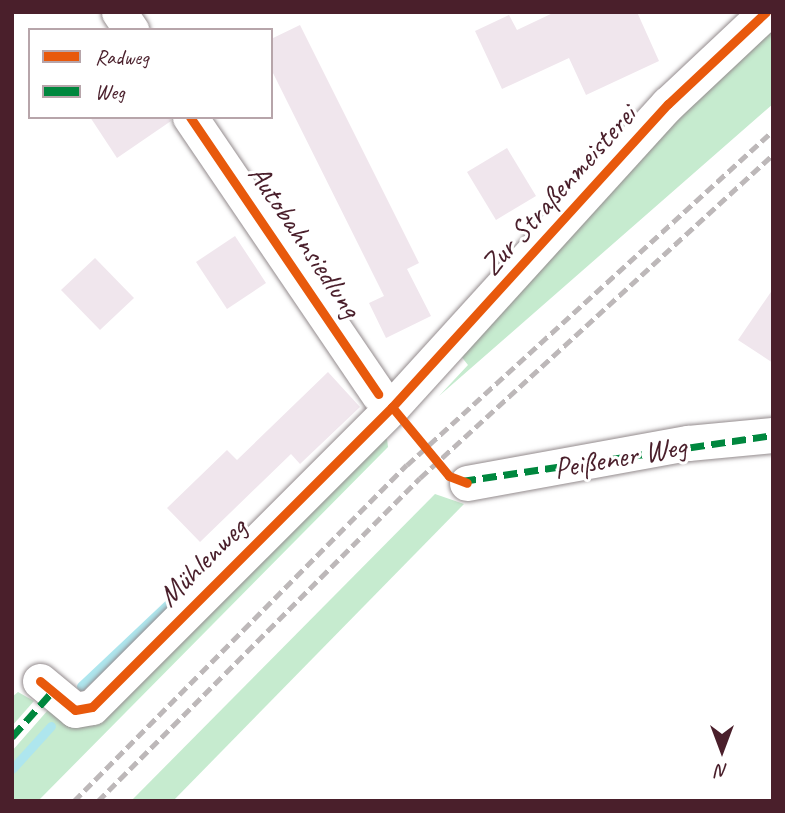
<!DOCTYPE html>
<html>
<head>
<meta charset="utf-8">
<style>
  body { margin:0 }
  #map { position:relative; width:785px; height:813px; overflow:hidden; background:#fff; font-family:Caveat,sans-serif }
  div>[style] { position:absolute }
  .green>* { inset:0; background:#c6ebcf }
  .stream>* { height:9px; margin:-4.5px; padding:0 4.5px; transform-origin:4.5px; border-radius:4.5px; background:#aee6ee }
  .building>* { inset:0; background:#f0e6ed }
  .roads { filter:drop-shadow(0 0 2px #948c8e) drop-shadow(0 0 2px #948c8e) }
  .street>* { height:35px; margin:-17.5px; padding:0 17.5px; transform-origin:17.5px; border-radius:17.5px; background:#fff }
  .rail>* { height:5px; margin-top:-2.5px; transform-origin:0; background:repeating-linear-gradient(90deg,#bdb8b9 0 10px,transparent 0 15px) }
  .quiet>* { height:7px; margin-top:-3.5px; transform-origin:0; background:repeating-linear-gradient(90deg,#00873e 0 14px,transparent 0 21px) }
  .cycleway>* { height:9px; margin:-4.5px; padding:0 4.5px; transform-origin:4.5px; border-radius:4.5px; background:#e8590c }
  span { translate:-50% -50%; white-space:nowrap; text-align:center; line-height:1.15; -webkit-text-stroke:6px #fff; paint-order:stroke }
  .street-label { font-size:30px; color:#4a1f2b }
  .frame { position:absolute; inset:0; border:14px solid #4a1f2b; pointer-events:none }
  .legend { position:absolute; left:28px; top:28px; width:245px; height:91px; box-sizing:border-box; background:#fff; border:2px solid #b7a5aa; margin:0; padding:9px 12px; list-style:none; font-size:21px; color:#4a1f2b }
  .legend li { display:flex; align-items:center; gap:14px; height:35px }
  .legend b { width:35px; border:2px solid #b7a5aa }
  .north { position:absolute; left:687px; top:715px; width:70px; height:70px; -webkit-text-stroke:5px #fff; paint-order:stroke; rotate:180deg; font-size:19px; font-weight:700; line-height:28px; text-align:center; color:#4a1f2b }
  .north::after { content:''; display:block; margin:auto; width:24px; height:32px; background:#4a1f2b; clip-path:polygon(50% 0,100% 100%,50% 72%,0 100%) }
</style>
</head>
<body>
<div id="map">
  <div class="green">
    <i style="clip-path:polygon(773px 27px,773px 104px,439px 396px,468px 365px,460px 355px,632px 165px)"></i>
    <i style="clip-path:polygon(375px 439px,387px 439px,388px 447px,38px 801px,12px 801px,12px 751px,48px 710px,77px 727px)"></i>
    <i style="clip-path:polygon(435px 494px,464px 504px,173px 801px,131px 801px)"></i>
    <i style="clip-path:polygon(18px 692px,34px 701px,12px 726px,12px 697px)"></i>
  </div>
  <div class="stream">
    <i style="left:81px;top:686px;width:192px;rotate:-43.3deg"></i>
    <i style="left:12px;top:769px;width:58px;rotate:-47.8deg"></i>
  </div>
  <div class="building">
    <i style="clip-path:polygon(555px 12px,637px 12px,659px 61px,586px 95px,569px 58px,502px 89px,475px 31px,509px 15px,517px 30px)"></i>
    <i style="clip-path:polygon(300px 25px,419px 263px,407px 269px,431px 316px,386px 338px,369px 303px,384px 296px,271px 69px,271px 39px)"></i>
    <i style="clip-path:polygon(90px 117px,170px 117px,171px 121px,117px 158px)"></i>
    <i style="clip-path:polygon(507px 148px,536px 196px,496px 220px,467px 172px)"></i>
    <i style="clip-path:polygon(235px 236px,266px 283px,227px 309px,196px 262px)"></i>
    <i style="clip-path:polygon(95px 258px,134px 298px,100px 330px,61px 290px)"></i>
    <i style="clip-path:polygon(773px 289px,773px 363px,738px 340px)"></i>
    <i style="clip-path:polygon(328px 372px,360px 407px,300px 464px,291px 454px,200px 542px,167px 508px,227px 450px,237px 460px)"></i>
  </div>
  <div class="roads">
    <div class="street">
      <i style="left:119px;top:12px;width:22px;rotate:56deg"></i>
      <i style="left:190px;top:117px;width:335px;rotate:55.8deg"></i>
      <i style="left:467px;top:483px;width:225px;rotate:-10.3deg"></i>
      <i style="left:688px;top:443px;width:85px;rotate:-5.4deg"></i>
      <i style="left:40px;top:681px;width:45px;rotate:39.6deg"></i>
      <i style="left:75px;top:710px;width:17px;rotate:-10deg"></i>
      <i style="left:92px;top:707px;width:424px;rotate:-45deg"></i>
      <i style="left:392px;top:407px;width:410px;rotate:-47.7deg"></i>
      <i style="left:668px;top:104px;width:134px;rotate:-43.2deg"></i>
    </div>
  </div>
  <div class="rail">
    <i style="left:74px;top:801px;width:473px;rotate:-45.3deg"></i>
    <i style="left:407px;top:465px;width:495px;rotate:-42.4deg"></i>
    <i style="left:98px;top:801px;width:456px;rotate:-45.1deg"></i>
    <i style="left:420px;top:478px;width:478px;rotate:-42.5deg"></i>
  </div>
  <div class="quiet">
    <i style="left:462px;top:481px;width:314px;rotate:-8.4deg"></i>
    <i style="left:12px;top:737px;width:60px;rotate:-48.4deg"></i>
  </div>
  <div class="cycleway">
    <i style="left:190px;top:117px;width:335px;rotate:55.8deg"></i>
    <i style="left:392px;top:407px;width:89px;rotate:50.4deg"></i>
    <i style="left:449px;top:476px;width:19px;rotate:21deg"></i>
    <i style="left:40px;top:681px;width:45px;rotate:39.6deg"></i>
    <i style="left:75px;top:710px;width:17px;rotate:-10deg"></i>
    <i style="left:92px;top:707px;width:424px;rotate:-45deg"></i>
    <i style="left:392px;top:407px;width:410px;rotate:-47.7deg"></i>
    <i style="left:668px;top:104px;width:134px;rotate:-43.2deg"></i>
  </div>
  <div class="street-label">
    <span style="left:558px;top:190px;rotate:-48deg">Zur Straßenmeisterei</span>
    <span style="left:305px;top:241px;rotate:56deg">Autobahnsiedlung</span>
    <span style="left:620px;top:457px;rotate:-10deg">Peißener Weg</span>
    <span style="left:202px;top:562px;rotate:-45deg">Mühlenweg</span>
  </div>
  <div class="frame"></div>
  <ul class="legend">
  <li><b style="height:9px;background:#e8590c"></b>Radweg</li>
  <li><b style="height:9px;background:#00873e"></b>Weg</li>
  </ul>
  <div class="north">N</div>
</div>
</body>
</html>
